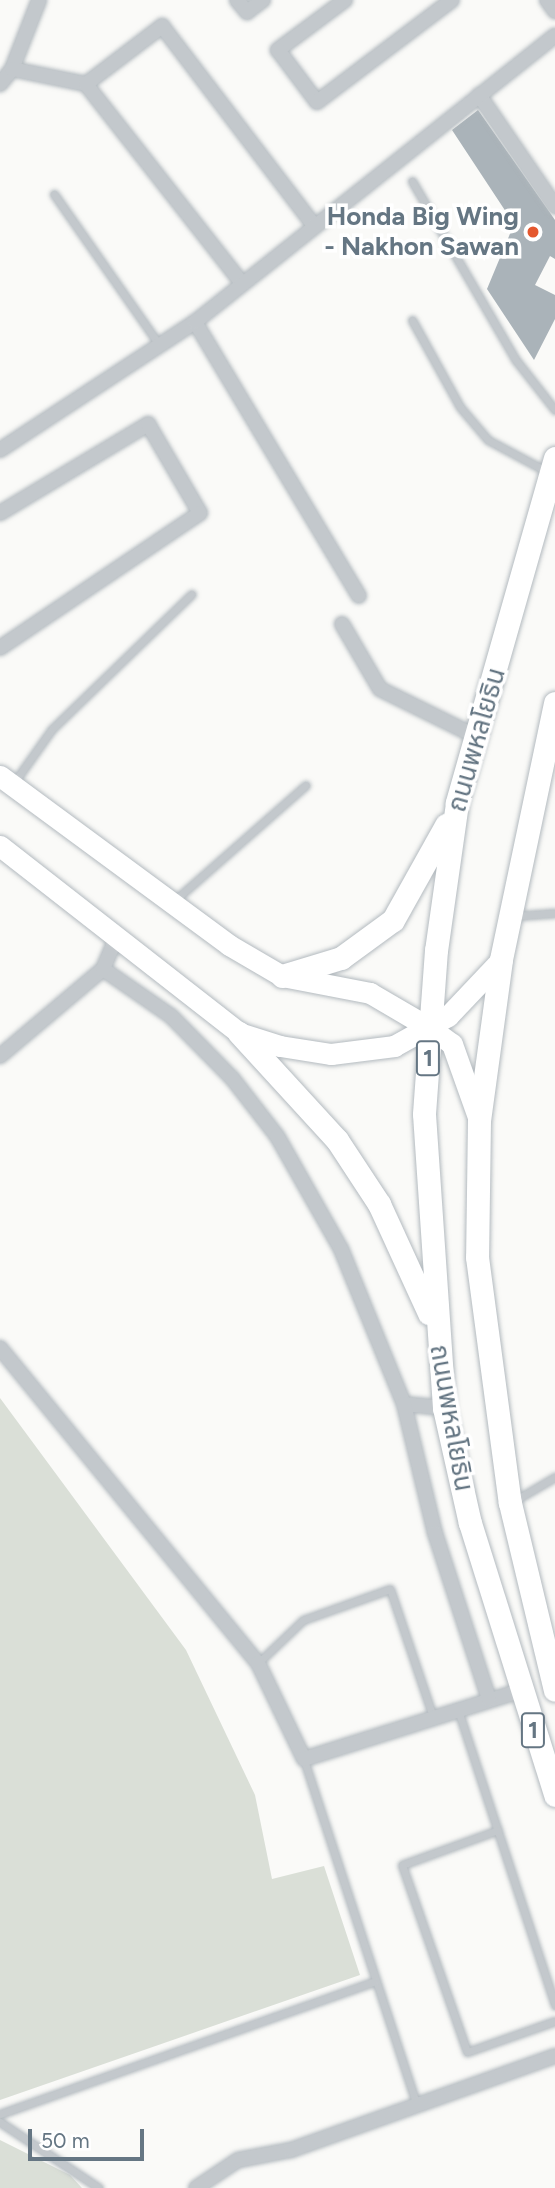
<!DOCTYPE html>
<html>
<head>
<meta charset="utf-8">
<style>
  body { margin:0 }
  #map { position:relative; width:555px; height:2188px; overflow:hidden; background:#fafaf8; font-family:Figtree,"Noto Sans Thai",sans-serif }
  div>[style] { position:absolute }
  .green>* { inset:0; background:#dadfd7 }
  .building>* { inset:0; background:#aab3b9 }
  .roads { filter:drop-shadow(0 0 2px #b3babf) drop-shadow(0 0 2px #b3babf) }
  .lane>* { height:7px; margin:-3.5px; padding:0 3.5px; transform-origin:3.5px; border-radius:3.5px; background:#c3c8cc }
  .street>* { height:14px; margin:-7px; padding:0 7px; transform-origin:7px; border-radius:7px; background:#c3c8cc }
  .secondary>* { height:21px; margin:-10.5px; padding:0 10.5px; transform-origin:10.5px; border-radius:10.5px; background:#fff }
  .primary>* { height:23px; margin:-11.5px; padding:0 11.5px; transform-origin:11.5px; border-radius:11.5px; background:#fff }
  .dots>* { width:19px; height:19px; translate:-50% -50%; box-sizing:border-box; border:4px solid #fff; border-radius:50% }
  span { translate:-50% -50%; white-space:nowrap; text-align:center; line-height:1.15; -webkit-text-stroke:7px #fff; paint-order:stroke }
  .shield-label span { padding:2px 5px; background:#fff; border:2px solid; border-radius:5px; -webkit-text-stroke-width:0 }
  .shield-label { font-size:24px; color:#657683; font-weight:700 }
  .poi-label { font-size:26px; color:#657683; font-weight:700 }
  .right { translate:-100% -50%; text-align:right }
  .street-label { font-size:26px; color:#657683 }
  .scale { position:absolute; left:28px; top:2129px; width:116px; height:32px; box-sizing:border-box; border:4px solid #657683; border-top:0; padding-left:9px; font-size:21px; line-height:24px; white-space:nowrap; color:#657683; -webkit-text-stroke:5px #fff; paint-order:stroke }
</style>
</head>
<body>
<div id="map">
  <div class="green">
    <i style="clip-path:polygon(0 1398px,186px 1650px,255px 1795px,272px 1879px,324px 1866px,360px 1975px,0 2100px)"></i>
    <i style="clip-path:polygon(0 2140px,70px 2175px,82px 2188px,0 2188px)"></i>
  </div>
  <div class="building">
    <i style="clip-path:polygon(478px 110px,555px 220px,555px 259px,550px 256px,535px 285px,555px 295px,555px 319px,534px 360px,487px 289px,514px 224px,452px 130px)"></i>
  </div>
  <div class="roads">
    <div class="lane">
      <i style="left:412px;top:181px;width:206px;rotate:59.9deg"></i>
      <i style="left:515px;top:359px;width:65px;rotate:51.9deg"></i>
      <i style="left:54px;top:194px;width:185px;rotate:55.1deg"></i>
      <i style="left:412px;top:320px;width:99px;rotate:61.1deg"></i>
      <i style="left:460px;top:407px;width:43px;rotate:49.7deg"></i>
      <i style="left:488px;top:440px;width:66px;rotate:28.1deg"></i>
      <i style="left:13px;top:784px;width:67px;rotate:-54.7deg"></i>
      <i style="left:52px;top:729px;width:194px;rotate:-44deg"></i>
      <i style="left:175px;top:900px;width:174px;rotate:-41.3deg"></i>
      <i style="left:515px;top:916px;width:40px;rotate:-4.3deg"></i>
      <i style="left:514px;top:1501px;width:48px;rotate:-30.3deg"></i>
      <i style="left:258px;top:1663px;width:62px;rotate:-43.7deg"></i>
      <i style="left:303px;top:1620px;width:92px;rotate:-19.6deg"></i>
      <i style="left:390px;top:1589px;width:135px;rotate:71.4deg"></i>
      <i style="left:458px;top:1710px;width:311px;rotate:71.8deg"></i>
      <i style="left:304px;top:1760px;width:363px;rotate:71.9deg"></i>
      <i style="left:498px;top:1830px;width:102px;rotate:160deg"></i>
      <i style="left:402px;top:1865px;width:198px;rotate:70.8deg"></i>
      <i style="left:467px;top:2052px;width:93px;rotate:-19.4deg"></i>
      <i style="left:0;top:2114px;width:396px;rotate:-19.5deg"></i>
      <i style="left:0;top:2122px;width:119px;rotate:33.7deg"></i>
    </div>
    <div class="street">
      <i style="left:237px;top:0;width:16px;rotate:50deg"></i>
      <i style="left:247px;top:12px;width:20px;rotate:-37deg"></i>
      <i style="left:345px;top:0;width:84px;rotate:143.3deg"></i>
      <i style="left:278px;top:50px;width:65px;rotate:53.1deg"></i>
      <i style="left:317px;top:102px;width:169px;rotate:-37.1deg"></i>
      <i style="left:547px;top:0;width:14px;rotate:54deg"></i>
      <i style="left:12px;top:69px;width:74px;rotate:-68.6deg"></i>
      <i style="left:0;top:84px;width:19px;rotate:-51deg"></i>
      <i style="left:12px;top:69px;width:76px;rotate:11.5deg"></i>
      <i style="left:479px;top:95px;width:135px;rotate:55.6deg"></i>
      <i style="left:241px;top:282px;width:251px;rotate:-128.1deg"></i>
      <i style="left:86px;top:84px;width:96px;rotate:-37.3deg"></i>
      <i style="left:162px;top:26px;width:248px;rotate:52.7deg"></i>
      <i style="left:195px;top:322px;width:319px;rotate:59.1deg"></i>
      <i style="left:0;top:450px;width:233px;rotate:-33.3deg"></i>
      <i style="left:195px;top:322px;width:460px;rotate:-38.5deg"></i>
      <i style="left:0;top:513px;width:173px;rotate:-31deg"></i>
      <i style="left:148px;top:424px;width:103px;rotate:59.7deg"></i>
      <i style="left:200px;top:513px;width:241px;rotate:146deg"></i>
      <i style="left:342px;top:624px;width:75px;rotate:59.7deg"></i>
      <i style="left:380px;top:689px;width:110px;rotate:26.3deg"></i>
      <i style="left:103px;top:969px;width:83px;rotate:34.7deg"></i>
      <i style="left:171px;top:1016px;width:87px;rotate:45.5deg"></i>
      <i style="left:232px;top:1078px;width:73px;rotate:52.2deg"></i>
      <i style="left:277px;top:1136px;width:130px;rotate:60.5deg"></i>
      <i style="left:341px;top:1249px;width:167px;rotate:67.9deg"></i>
      <i style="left:404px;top:1404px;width:40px;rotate:5.7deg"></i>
      <i style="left:0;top:1056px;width:135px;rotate:-40.2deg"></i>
      <i style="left:103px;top:969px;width:34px;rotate:-67deg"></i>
      <i style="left:0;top:1348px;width:407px;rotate:50.7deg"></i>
      <i style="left:258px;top:1663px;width:106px;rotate:64.4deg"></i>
      <i style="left:304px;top:1759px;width:226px;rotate:-17.5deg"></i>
      <i style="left:404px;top:1404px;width:133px;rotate:76.5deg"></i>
      <i style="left:435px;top:1533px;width:175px;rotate:72deg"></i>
      <i style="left:196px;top:2188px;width:50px;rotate:-33.7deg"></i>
      <i style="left:238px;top:2160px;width:54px;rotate:-10.7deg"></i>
      <i style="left:291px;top:2150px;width:280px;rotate:-19.6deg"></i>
    </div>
    <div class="secondary">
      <i style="left:0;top:776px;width:285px;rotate:36.4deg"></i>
      <i style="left:229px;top:945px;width:61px;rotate:30.3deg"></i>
      <i style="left:282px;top:976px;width:90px;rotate:10.9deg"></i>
      <i style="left:370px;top:993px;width:69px;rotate:30.3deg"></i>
      <i style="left:430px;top:1028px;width:27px;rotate:36deg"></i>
      <i style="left:452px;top:1044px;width:81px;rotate:70.4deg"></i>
      <i style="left:0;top:846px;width:303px;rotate:38deg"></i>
      <i style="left:239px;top:1033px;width:43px;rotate:17.6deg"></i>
      <i style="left:280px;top:1046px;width:52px;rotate:8.9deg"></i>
      <i style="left:331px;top:1054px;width:64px;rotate:-7.2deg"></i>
      <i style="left:394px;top:1046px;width:62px;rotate:-29.1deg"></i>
      <i style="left:448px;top:1016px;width:77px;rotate:-46.6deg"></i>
    </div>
    <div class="primary">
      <i style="left:555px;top:458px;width:359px;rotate:105.9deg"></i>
      <i style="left:457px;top:803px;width:148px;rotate:98.1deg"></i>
      <i style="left:436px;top:950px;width:164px;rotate:94.2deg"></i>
      <i style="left:424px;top:1114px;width:295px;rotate:86.1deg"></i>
      <i style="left:444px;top:1408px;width:118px;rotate:77.3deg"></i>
      <i style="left:470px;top:1523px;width:285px;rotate:72.6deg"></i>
      <i style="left:555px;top:703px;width:263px;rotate:101.9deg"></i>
      <i style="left:501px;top:960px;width:162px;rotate:97.8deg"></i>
      <i style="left:479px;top:1120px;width:137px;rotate:90.8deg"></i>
      <i style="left:477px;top:1257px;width:248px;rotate:82.4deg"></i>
      <i style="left:510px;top:1503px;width:192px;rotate:76.5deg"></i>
      <i style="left:282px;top:976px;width:62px;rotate:-17deg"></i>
      <i style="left:341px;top:958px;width:64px;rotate:-36.2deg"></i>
      <i style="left:393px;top:920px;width:109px;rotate:-60.8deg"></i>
      <i style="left:239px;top:1033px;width:145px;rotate:47.5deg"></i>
      <i style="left:337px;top:1140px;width:77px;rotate:56.7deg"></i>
      <i style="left:379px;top:1204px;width:120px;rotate:65.4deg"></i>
    </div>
  </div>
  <div class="dots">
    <i style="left:533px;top:232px;background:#e4572e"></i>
  </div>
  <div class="shield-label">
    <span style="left:428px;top:1058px">1</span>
    <span style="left:533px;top:1730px">1</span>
  </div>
  <div class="poi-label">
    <span class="right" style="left:519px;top:232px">Honda Big Wing<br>- Nakhon Sawan</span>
  </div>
  <div class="street-label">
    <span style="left:477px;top:740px;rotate:-74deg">ถนนพหลโยธิน</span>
    <span style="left:451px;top:1418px;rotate:80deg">ถนนพหลโยธิน</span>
  </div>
  <div class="scale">50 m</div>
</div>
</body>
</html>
